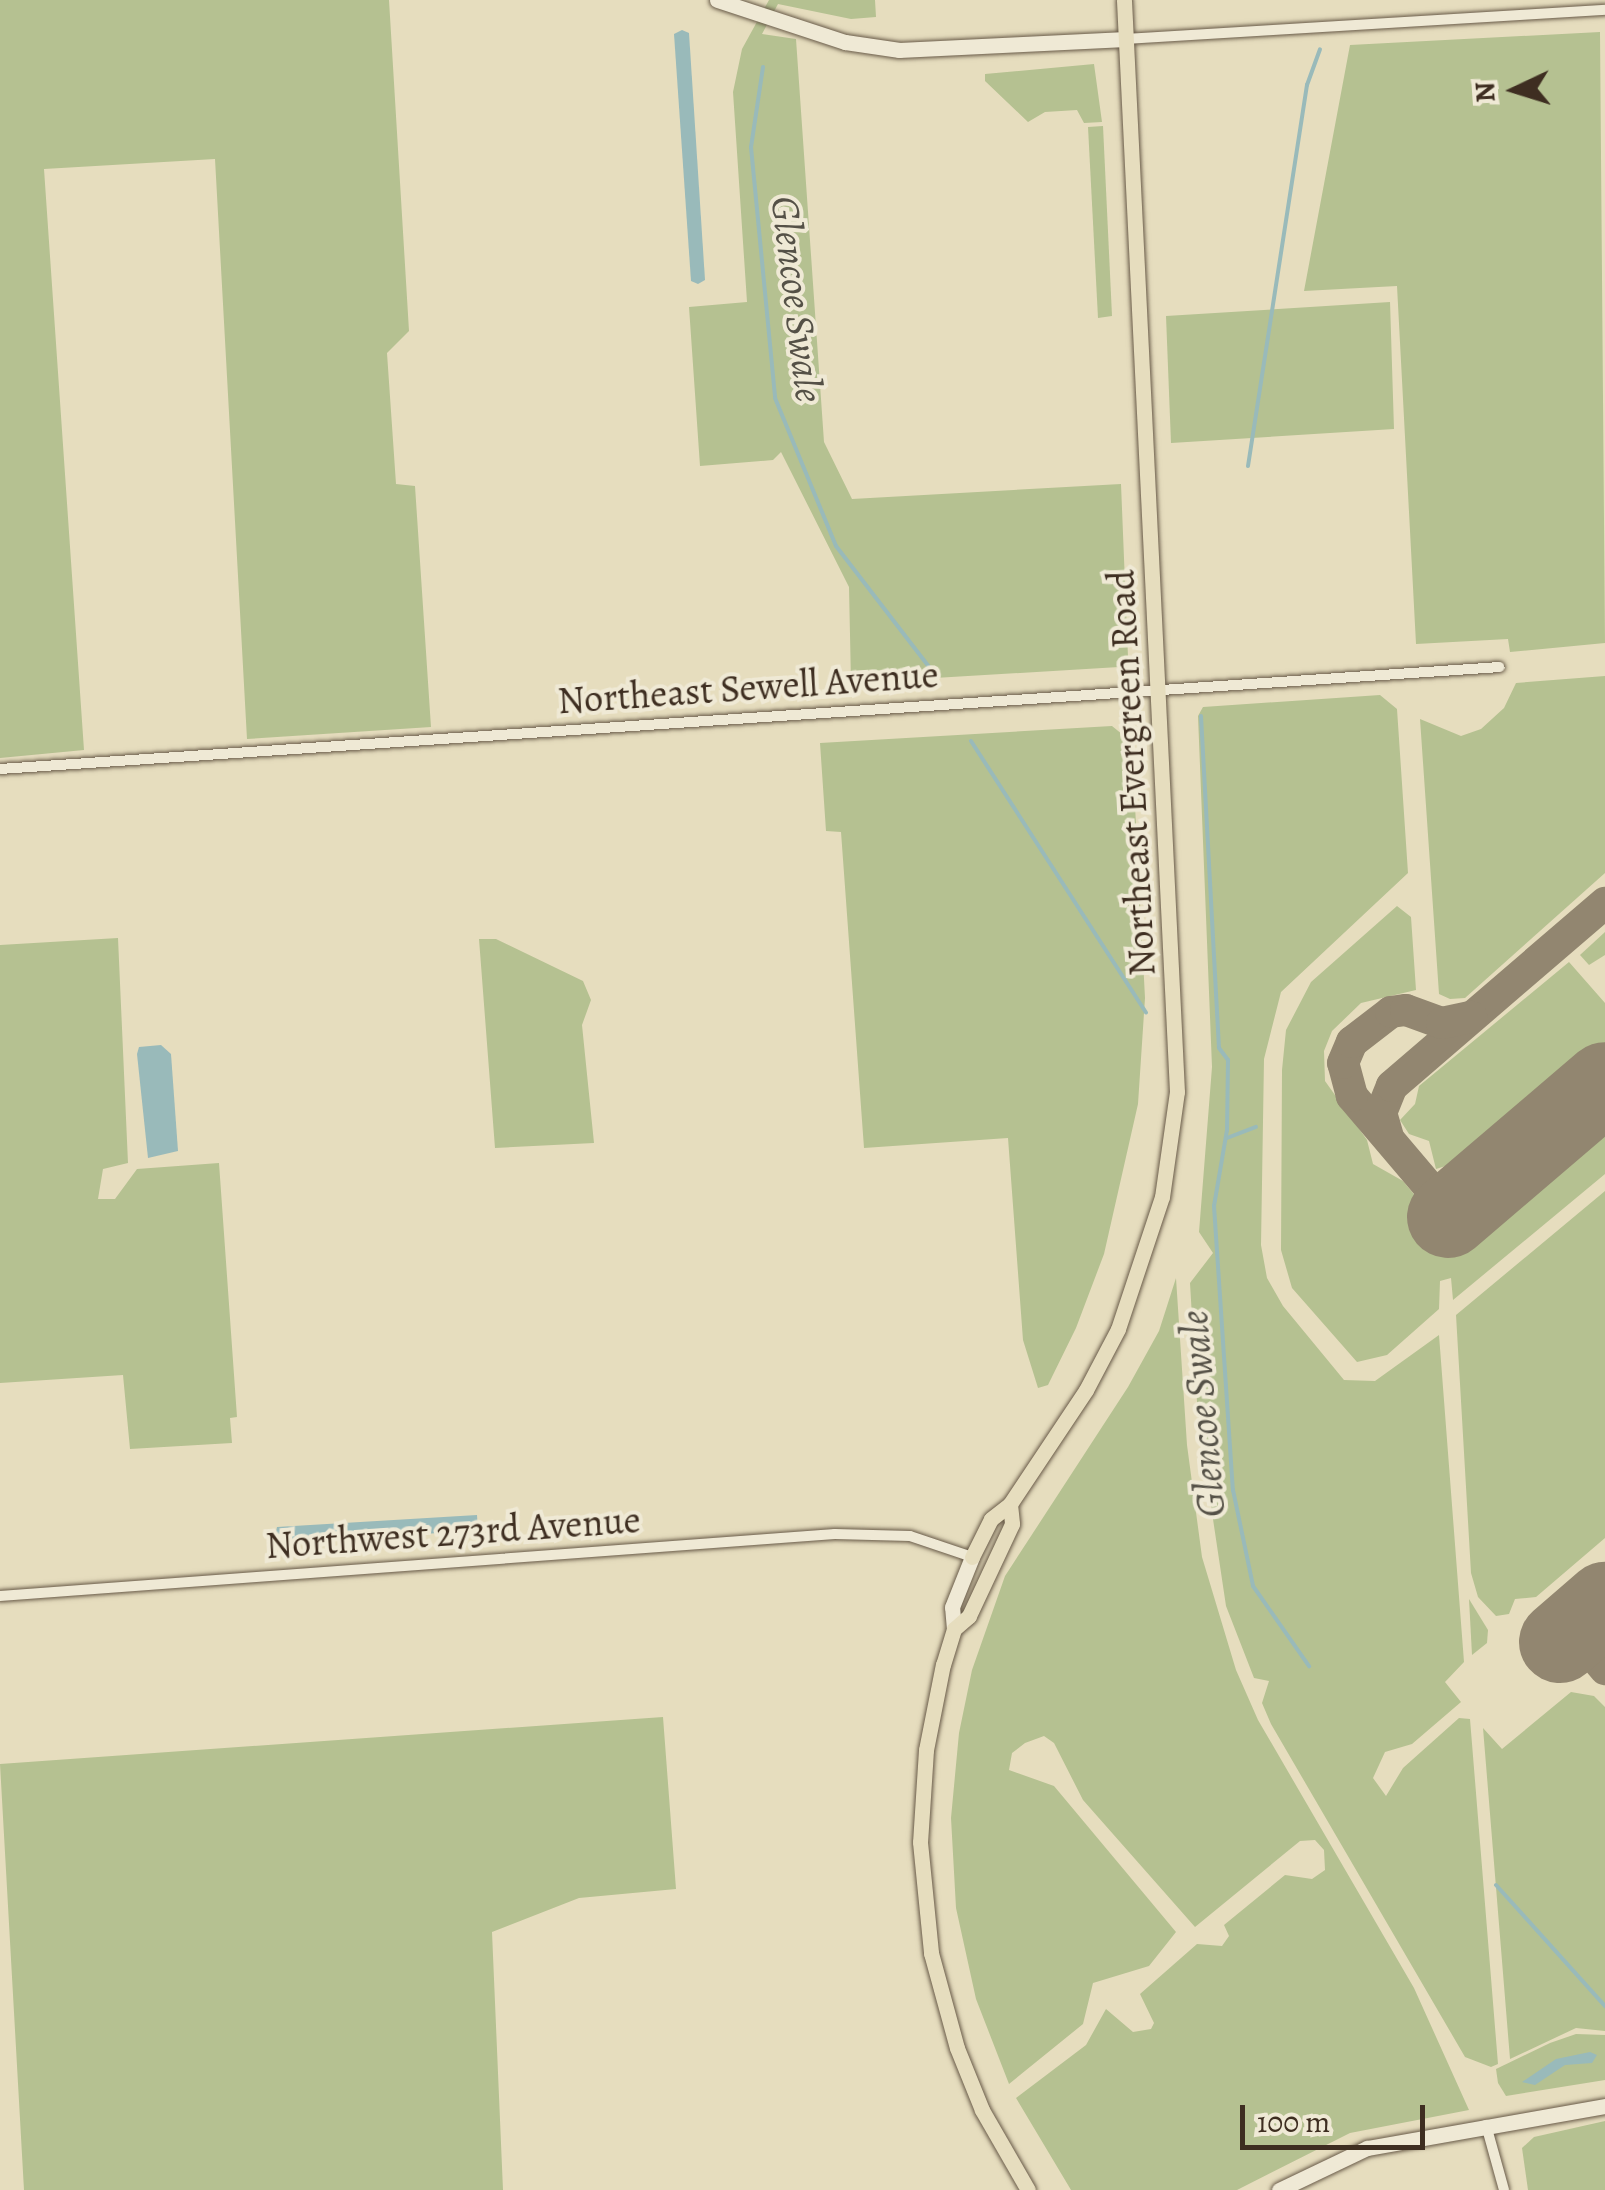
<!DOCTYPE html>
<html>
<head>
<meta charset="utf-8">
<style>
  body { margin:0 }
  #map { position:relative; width:1605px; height:2190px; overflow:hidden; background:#e6ddbe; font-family:Alegreya,serif }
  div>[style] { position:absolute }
  .green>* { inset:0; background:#b5c191 }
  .water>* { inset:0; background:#99baba }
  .stream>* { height:4px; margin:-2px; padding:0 2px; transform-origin:2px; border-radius:2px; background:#99baba }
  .taxiway>* { height:32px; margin:-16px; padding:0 16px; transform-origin:16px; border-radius:16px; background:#928670 }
  .runway>* { height:82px; margin:-41px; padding:0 41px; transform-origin:41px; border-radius:41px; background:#928670 }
  .roads { filter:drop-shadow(0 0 2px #685a48) drop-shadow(0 0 2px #685a48) }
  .street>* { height:10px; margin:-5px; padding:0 5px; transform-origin:5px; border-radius:5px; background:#efe9d5 }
  .secondary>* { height:15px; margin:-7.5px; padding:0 7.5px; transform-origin:7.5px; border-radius:7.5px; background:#efe9d5 }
  .primary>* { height:15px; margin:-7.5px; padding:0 7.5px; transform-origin:7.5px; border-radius:7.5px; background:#e6ddbe }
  span { translate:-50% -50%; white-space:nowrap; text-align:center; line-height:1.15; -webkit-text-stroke:8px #efe9d5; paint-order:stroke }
  .street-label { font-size:38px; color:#3e2e21 }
  .water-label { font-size:40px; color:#555147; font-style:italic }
  .north { position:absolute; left:1465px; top:40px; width:100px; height:100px; -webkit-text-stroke:8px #efe9d5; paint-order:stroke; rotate:266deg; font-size:28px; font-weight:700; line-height:40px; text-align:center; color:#3e2e21 }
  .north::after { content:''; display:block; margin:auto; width:35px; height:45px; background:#3e2e21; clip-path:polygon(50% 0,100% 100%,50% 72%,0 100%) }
  .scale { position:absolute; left:1240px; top:2105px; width:185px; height:45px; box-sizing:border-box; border:5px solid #3e2e21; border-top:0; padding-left:12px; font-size:30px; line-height:35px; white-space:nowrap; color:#3e2e21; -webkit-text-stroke:8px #efe9d5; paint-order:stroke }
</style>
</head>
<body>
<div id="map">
  <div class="green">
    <i style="clip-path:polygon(0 0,389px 0,409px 331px,387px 353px,396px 484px,415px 486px,431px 727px,247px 739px,215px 159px,44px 169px,84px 750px,0 758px)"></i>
    <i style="clip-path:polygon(769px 0,875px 0,876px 17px,851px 19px,778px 4px,762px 34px,796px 39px,824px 442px,852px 499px,1121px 484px,1128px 657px,1119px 667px,851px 683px,849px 587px,781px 452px,773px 460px,700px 466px,689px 307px,747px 302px,733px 92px,742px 49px)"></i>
    <i style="clip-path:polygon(1600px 32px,1605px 643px,1510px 652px,1508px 639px,1416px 644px,1397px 286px,1304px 291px,1350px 45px)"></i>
    <i style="clip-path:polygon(1094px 64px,1102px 122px,1084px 123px,1077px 110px,1045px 112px,1028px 122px,985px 81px,985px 74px)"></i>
    <i style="clip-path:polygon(1103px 126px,1112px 316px,1098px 318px,1088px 127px)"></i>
    <i style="clip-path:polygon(1390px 302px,1394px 429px,1171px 443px,1166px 316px)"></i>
    <i style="clip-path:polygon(1605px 676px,1605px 873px,1465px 998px,1450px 999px,1439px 994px,1420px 719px,1461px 736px,1481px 729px,1504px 708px,1516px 683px)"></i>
    <i style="clip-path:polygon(1380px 695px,1397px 709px,1408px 873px,1281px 992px,1264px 1059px,1261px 1245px,1267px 1278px,1283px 1306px,1344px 1380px,1375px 1381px,1439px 1335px,1464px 1662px,1445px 1682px,1461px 1702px,1412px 1744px,1385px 1752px,1373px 1778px,1386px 1796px,1403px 1768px,1459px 1718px,1470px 1719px,1498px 2064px,1491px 2067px,1465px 2057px,1271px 1724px,1262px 1703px,1269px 1681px,1254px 1678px,1226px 1606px,1198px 1419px,1190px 1283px,1213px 1253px,1199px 1232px,1212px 1067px,1198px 716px,1203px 707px)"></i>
    <i style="clip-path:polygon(1112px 726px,1128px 739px,1133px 767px,1145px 998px,1138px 1104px,1104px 1254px,1076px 1328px,1048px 1385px,1038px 1388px,1023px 1340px,1008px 1138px,864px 1148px,841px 832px,826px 831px,820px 743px)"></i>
    <i style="clip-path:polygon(1397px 906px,1411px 917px,1416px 990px,1361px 1003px,1332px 1031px,1324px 1051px,1325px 1081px,1367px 1140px,1373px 1164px,1403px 1181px,1455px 1244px,1605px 1120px,1605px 1174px,1453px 1300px,1451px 1278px,1440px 1281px,1439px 1309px,1387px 1355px,1357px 1362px,1292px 1288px,1281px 1250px,1282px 1070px,1286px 1030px,1311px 982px)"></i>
    <i style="clip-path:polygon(1605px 932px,1605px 955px,1589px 965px,1580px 955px)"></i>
    <i style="clip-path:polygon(118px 938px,128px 1163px,103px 1169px,98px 1199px,115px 1199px,137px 1169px,219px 1163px,237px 1417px,230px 1418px,232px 1443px,130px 1449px,123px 1375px,0 1383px,0 945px)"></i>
    <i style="clip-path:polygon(479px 939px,496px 939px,583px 981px,591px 1000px,582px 1025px,594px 1143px,495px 1148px)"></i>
    <i style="clip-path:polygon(1569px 962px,1605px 1003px,1605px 1049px,1481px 1155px,1436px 1169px,1429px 1141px,1409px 1134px,1400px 1120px,1415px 1104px,1419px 1086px)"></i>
    <i style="clip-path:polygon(1605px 1191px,1605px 1538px,1536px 1597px,1515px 1599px,1509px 1614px,1496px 1616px,1478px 1597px,1471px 1573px,1456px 1315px)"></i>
    <i style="clip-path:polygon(1176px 1278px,1187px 1445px,1202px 1557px,1236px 1670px,1258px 1720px,1414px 1988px,1469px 2110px,1350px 2133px,1237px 2190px,1071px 2190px,1016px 2098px,1086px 2045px,1106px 2009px,1133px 2032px,1151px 2029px,1154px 2023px,1140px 1994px,1197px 1944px,1222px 1946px,1229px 1936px,1224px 1925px,1285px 1875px,1312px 1879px,1325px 1870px,1324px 1850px,1315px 1840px,1300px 1841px,1195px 1927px,1083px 1800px,1054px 1743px,1044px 1736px,1025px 1743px,1012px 1753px,1009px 1770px,1054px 1786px,1176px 1932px,1149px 1966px,1093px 1983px,1083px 2024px,1009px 2084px,976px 1999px,956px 1908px,951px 1818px,959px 1733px,972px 1670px,1005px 1576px,1128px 1387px,1159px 1331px)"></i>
    <i style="clip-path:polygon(1469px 1599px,1488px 1630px,1487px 1643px,1472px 1655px)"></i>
    <i style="clip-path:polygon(1571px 1692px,1594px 1696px,1605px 1707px,1605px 2031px,1576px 2028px,1510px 2059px,1483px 1728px,1502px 1749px)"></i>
    <i style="clip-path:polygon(663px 1717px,676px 1889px,579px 1898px,492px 1932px,503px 2190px,24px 2190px,0 1764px)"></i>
    <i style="clip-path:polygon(1605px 2035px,1605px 2080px,1506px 2096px,1498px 2083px,1496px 2069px,1550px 2043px,1576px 2034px)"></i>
    <i style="clip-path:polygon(1605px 2121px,1605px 2190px,1528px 2190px,1522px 2148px,1534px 2137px)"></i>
  </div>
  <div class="water">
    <i style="clip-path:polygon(682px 30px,689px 33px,705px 280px,698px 284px,691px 281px,674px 34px)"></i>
    <i style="clip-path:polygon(161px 1045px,171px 1054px,178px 1151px,148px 1158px,137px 1054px,139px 1047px)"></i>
    <i style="clip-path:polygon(477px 1515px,478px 1530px,278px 1545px,275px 1536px,277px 1527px)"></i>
    <i style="clip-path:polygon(1590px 2052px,1597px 2055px,1592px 2063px,1565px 2065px,1535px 2085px,1522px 2082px,1556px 2059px)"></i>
  </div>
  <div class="stream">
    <i style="left:763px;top:67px;width:81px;rotate:98.5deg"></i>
    <i style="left:751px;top:147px;width:252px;rotate:84.5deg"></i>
    <i style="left:775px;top:398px;width:160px;rotate:67.6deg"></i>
    <i style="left:836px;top:546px;width:164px;rotate:52.4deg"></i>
    <i style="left:1248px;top:466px;width:386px;rotate:-81.2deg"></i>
    <i style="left:1307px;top:85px;width:38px;rotate:-70deg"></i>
    <i style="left:1201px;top:716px;width:332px;rotate:86.9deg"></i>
    <i style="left:1219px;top:1048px;width:15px;rotate:53deg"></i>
    <i style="left:1228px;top:1060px;width:70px;rotate:90.8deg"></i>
    <i style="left:1227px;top:1130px;width:77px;rotate:99.7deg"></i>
    <i style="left:1214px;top:1206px;width:285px;rotate:86.2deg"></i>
    <i style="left:1233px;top:1490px;width:98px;rotate:78.2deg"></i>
    <i style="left:1253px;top:1586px;width:98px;rotate:55deg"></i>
    <i style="left:971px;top:741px;width:323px;rotate:57.2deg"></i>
    <i style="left:1227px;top:1138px;width:31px;rotate:-21deg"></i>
    <i style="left:1496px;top:1885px;width:163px;rotate:48deg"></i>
  </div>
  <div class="taxiway">
    <i style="left:1388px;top:1137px;width:25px;rotate:-106deg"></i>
    <i style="left:1381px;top:1113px;width:29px;rotate:-68deg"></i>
    <i style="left:1392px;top:1086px;width:281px;rotate:-40.7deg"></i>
    <i style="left:1452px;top:1214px;width:155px;rotate:-130.3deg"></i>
    <i style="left:1352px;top:1096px;width:34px;rotate:-105deg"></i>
    <i style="left:1343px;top:1063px;width:23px;rotate:-67deg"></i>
    <i style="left:1352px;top:1042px;width:49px;rotate:-37.6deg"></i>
    <i style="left:1391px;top:1012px;width:15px;rotate:-8deg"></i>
    <i style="left:1406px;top:1010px;width:38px;rotate:20deg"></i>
    <i style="left:1442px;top:1023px;width:30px;rotate:-12deg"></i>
    <i style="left:1573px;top:1631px;width:50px;rotate:49.9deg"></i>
  </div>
  <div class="runway">
    <i style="left:1448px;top:1217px;width:206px;rotate:-40.5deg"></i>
    <i style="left:1560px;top:1642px;width:60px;rotate:-40.9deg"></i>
  </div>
  <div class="roads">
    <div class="street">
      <i style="left:1126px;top:39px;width:480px;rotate:-3.5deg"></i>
      <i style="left:0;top:769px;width:1503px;rotate:-3.89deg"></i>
      <i style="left:0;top:1596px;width:837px;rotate:-4.25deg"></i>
      <i style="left:835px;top:1534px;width:75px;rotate:1.5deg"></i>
      <i style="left:910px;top:1536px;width:65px;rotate:18.7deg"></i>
      <i style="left:1486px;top:2125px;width:67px;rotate:74.5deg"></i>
    </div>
    <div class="secondary">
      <i style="left:717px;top:0;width:135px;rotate:18.2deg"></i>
      <i style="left:845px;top:42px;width:55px;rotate:8.4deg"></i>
      <i style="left:899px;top:50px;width:227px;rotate:-2.8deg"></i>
      <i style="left:954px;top:1629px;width:22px;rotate:-95deg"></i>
      <i style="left:952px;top:1607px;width:54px;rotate:-68.2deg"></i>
      <i style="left:1279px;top:2190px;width:98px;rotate:-25.5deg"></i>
      <i style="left:1367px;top:2148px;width:242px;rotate:-10deg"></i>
    </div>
    <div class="primary">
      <i style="left:1010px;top:1504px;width:20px;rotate:84deg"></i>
      <i style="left:1012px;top:1524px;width:102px;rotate:115.1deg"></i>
      <i style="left:969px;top:1616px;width:20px;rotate:139deg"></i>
      <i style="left:954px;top:1629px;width:37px;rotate:107deg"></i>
      <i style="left:943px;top:1664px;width:88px;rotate:101.2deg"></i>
      <i style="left:926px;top:1750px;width:92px;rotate:93.7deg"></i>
      <i style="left:920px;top:1842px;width:112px;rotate:84.3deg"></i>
      <i style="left:931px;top:1953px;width:98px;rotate:74.7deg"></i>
      <i style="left:957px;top:2048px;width:67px;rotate:68deg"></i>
      <i style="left:982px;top:2110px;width:92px;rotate:60.1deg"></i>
      <i style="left:972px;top:1557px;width:42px;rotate:-63.4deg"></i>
      <i style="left:991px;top:1519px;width:24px;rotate:-38deg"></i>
      <i style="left:1010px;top:1504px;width:137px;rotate:-56.3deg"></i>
      <i style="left:1086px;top:1390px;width:69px;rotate:-62.3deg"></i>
      <i style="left:1118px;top:1329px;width:139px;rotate:-71.6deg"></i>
      <i style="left:1162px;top:1197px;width:106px;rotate:-81.9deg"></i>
      <i style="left:1177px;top:1092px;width:1093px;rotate:-92.78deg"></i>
    </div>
  </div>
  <div class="street-label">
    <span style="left:748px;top:688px;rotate:-4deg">Northeast Sewell Avenue</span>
    <span style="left:1132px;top:773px;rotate:-93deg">Northeast Evergreen Road</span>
    <span style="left:453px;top:1533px;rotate:-4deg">Northwest 273rd Avenue</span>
  </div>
  <div class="water-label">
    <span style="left:797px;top:299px;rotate:83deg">Glencoe Swale</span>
    <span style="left:1203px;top:1414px;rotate:-95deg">Glencoe Swale</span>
  </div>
  <div class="north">N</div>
  <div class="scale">100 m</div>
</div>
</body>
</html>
